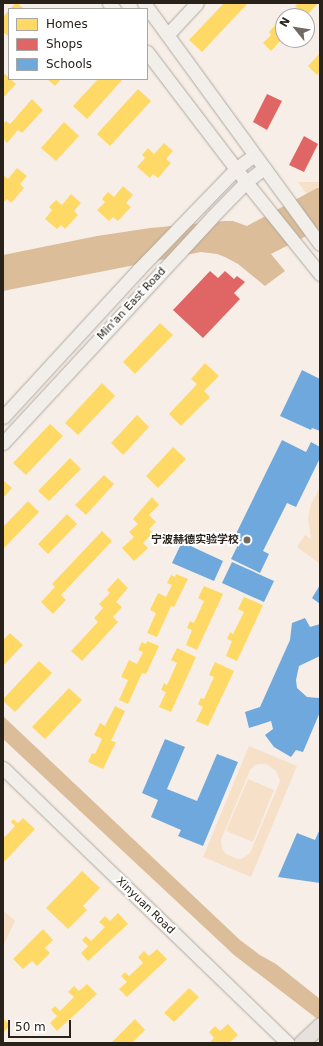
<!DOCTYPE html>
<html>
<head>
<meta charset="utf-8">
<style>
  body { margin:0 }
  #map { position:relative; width:323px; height:1046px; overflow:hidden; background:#f7efe7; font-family:"DejaVu Sans","Noto Sans SC",sans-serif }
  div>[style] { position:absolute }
  .green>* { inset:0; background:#f6e0c7 }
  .water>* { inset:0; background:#dcbd99 }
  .homes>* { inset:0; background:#ffd966 }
  .shops>* { inset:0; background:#e06666 }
  .schools>* { inset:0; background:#6fa8dc }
  .roads { filter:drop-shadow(0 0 1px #aea8a1) drop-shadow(0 0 1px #aea8a1) }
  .secondary>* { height:13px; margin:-6.5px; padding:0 6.5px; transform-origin:6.5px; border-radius:6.5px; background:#f2efeb }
  .primary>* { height:15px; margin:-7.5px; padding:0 7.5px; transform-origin:7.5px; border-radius:7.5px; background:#e6e1dc }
  .dots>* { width:11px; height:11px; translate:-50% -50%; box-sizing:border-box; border:2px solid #fff; border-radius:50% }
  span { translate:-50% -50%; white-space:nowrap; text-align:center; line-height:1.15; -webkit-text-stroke:4px #fff; paint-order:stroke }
  .street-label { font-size:11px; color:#28221a }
  .poi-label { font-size:11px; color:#28221a; font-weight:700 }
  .right { translate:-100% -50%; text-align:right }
  .frame { position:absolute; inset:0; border:4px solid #28221a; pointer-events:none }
  .legend { position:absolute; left:8px; top:8px; width:140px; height:72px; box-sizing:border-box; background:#fff; border:1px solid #a9a7a3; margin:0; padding:5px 7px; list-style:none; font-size:12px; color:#28221a }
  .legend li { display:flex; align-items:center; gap:8px; height:20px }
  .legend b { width:20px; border:1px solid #a9a7a3 }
  .north { position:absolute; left:275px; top:8px; width:40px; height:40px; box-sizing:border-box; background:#fff; border:1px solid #a9a7a3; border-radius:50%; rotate:300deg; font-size:11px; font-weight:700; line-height:16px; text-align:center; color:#28221a }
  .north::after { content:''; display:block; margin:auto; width:14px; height:18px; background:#706a62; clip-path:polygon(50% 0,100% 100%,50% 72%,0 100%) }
  .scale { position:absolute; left:8px; top:1020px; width:63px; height:18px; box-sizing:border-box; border:2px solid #28221a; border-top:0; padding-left:5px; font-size:12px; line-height:14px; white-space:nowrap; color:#28221a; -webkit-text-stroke:3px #fff; paint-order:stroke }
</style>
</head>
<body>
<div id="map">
  <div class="green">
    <i style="clip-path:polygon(298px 182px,320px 182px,320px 212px)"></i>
    <i style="clip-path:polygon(320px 487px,320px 564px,297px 547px,305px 535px,311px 539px,308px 518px,311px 504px)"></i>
    <i style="clip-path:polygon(evenodd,249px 746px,297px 766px,251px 877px,203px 857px,249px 746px,260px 764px,266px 764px,276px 771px,280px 781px,250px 853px,241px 859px,235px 858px,226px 854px,222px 849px,221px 840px,250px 770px,255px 765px,260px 764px)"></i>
    <i style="clip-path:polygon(248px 779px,274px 790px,253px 842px,226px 831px)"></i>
    <i style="clip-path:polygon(3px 910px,15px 921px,3px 946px)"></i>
  </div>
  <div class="water">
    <i style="clip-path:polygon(317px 188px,320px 188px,320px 229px,271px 254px,285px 271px,265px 286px,238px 264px,225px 257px,217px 254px,201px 252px,3px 291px,3px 255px,97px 236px,150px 228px,224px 221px,233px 221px,247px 226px)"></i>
    <i style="clip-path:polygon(3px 716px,240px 940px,260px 955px,276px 964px,320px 999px,320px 1021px,234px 955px,3px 739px)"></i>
  </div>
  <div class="homes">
    <i style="clip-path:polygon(15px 3px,17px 3px,24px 9px,10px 9px)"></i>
    <i style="clip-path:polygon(224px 3px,248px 3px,202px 52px,189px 40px)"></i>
    <i style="clip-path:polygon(298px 3px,318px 3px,306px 16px,295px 6px)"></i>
    <i style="clip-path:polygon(9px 10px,9px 35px,8px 36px,3px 32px,3px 17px)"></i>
    <i style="clip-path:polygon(283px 21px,283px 38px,271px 51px,263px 43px,271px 35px,269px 32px,277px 23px,280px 25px)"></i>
    <i style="clip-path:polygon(320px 53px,320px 72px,317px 75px,308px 66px)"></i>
    <i style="clip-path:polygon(5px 74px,16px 84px,3px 98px,3px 76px)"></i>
    <i style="clip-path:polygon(47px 79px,61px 79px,55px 86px)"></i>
    <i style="clip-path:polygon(98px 79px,123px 79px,87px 119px,73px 106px)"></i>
    <i style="clip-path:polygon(138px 89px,151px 101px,110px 146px,97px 134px)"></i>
    <i style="clip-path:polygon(32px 99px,43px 110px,22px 133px,18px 130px,7px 143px,3px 139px,3px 124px,6px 121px,10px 124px)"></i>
    <i style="clip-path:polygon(64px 122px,79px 136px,56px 161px,41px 148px)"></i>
    <i style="clip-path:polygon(164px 143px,173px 151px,166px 159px,171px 163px,158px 178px,153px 174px,150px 178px,137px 167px,145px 158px,142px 155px,148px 148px,154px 154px)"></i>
    <i style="clip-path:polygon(17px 168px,27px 176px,20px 184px,24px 188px,11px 203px,7px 199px,3px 203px,3px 175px,8px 179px)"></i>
    <i style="clip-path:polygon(123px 186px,133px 195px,126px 203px,131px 207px,118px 221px,113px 217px,109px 221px,97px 210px,105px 202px,102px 199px,108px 192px,114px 197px)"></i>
    <i style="clip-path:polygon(71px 194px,81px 203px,74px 211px,78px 215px,65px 229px,61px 225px,57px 229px,45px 219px,52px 210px,49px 207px,56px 200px,62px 205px)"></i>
    <i style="clip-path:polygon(160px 323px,173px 335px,135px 374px,123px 362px)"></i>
    <i style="clip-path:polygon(205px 363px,219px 376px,204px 391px,210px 397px,181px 426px,169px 414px,197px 384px,191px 379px)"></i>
    <i style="clip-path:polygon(102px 383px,115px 396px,78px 435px,65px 423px)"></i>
    <i style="clip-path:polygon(137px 415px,149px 427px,123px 455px,111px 443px)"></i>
    <i style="clip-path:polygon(50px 424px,63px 436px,26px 475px,13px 463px)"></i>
    <i style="clip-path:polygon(173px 447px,186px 459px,158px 488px,146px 476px)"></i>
    <i style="clip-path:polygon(70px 458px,81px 469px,49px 501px,38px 491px)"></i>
    <i style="clip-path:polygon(104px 475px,114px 484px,86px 515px,75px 505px)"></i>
    <i style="clip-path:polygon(3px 480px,12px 488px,3px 498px)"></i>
    <i style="clip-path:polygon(152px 497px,159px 505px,149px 515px,156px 522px,149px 529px,153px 533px,143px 543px,148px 548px,134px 561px,122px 548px,134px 537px,129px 532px,138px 524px,133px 519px)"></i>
    <i style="clip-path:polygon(28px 501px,39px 512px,3px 549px,3px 527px)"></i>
    <i style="clip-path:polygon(67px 514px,77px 524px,48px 554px,38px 544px)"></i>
    <i style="clip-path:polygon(102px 531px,112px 541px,61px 595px,66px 600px,53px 614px,41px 602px,55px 587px,52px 584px)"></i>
    <i style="clip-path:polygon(176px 574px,188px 579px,174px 607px,171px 606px,157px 637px,147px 633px,156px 613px,150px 610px,158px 593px,166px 597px,172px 585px,167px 583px,171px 575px,175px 577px)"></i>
    <i style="clip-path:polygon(118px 578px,128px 588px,116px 602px,122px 607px,113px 617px,118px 622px,82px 661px,71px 651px,98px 622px,94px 618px,103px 608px,99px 604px,110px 593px,107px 590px)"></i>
    <i style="clip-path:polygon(204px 586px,223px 594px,197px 650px,186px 645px,192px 630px,187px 628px,190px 621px,194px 623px,204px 601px,198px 598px)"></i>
    <i style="clip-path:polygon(244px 597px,263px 605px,237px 661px,226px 656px,232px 641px,227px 639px,230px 632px,233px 634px,244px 612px,238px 609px)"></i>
    <i style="clip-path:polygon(10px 633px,23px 645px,3px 666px,3px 640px)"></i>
    <i style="clip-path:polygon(147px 641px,159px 646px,146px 674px,142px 673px,128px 704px,119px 700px,128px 680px,121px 677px,129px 660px,137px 664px,143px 652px,138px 650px,142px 642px,146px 644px)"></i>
    <i style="clip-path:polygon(177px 648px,196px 657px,171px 712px,159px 707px,166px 692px,161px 690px,164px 683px,167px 685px,177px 663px,171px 660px)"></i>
    <i style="clip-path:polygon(39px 661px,52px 673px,15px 712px,3px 701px,3px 699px)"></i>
    <i style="clip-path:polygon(215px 662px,234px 671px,208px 726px,196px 721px,203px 707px,198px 704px,201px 698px,204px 699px,214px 677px,209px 675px)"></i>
    <i style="clip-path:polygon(69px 688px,82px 700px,45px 739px,32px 727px)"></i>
    <i style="clip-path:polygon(115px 706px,125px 711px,111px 741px,116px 742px,103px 769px,88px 762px,92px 753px,95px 754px,102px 739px,94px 735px,100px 723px,105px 726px)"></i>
    <i style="clip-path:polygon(23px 818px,35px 829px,3px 863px,3px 835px,5px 837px,15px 826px,11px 822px,13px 819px,18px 823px)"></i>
    <i style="clip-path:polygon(82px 871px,100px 888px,83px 906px,87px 910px,68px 929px,46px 908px)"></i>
    <i style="clip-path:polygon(118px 913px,128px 924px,88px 961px,81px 953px,88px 946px,82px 940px,86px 936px,91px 941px,105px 927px,99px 922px,105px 916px,110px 921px)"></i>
    <i style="clip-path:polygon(43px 929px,53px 940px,45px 948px,50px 953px,37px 966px,32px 961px,23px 969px,13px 959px)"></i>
    <i style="clip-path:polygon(157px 949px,167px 959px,127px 997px,119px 989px,127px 982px,121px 976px,125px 972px,129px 976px,143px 963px,138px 957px,144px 951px,149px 956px)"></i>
    <i style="clip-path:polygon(87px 984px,97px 994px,57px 1031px,50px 1023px,57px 1016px,51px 1010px,55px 1006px,60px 1011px,74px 997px,68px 992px,74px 986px,79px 991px)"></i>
    <i style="clip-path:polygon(189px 988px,199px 997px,174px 1022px,164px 1013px)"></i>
    <i style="clip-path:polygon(3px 1018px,10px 1025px,3px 1033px)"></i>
    <i style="clip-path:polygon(135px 1019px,145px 1030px,132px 1043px,111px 1043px)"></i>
    <i style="clip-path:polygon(228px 1024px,238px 1035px,229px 1043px,209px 1043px,214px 1038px,209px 1032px,215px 1026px,220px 1031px)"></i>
  </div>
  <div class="shops">
    <i style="clip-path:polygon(267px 94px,282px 101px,267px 130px,253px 122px)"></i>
    <i style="clip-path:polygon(304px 136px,318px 144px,304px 172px,289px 165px)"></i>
    <i style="clip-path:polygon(210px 271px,218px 278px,225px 271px,234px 279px,237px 276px,245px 282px,234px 293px,240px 299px,203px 338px,173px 310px)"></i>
  </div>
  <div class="schools">
    <i style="clip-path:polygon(302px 370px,320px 379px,320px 431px,312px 428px,311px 430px,280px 416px)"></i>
    <i style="clip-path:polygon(282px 440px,306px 452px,311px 442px,320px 447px,320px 458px,296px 507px,287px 503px,263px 551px,269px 554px,260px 573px,231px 559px,238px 545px,232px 542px)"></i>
    <i style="clip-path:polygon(182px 542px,223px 561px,214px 581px,172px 563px)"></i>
    <i style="clip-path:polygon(232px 562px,274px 581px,264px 602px,222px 583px)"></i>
    <i style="clip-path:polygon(320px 585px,320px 604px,312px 598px)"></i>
    <i style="clip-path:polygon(305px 618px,310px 627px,320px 624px,320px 656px,299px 666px,296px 680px,297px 688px,307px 697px,319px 698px,320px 712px,303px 752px,296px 750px,291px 757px,274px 747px,265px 735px,273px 729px,271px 721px,249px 728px,245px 712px,260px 707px,290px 640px,292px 623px)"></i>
    <i style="clip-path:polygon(165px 739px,185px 747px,167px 789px,197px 801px,217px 754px,238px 762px,203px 846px,178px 836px,181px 830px,151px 817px,158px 800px,142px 793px)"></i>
    <i style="clip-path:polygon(320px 829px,320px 883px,278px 877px,297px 833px,315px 840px)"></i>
  </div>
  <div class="roads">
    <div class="secondary">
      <i style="left:109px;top:3px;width:8px;rotate:50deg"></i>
      <i style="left:144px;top:3px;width:298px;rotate:53.9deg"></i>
      <i style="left:168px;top:34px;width:42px;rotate:-46.9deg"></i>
      <i style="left:147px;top:52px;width:163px;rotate:52.7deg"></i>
      <i style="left:246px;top:182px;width:118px;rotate:51.2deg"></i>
      <i style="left:3px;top:417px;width:200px;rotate:-47.4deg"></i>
      <i style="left:138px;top:270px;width:142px;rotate:-45.9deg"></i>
      <i style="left:237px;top:168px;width:21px;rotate:-37deg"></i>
      <i style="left:3px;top:443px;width:308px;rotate:-47.2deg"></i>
      <i style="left:212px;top:217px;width:49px;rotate:-45.8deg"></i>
      <i style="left:246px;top:182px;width:23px;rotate:-38deg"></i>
      <i style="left:3px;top:768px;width:396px;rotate:44deg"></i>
    </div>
    <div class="primary">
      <i style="left:301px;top:1043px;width:26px;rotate:-43deg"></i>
    </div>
  </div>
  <div class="dots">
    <i style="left:247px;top:540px;background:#706a62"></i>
  </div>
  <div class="street-label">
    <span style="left:132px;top:304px;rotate:-47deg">Min'an East Road</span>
    <span style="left:145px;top:906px;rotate:44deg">Xinyuan Road</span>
  </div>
  <div class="poi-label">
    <span class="right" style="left:239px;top:540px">宁波赫德实验学校</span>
  </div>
  <div class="frame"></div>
  <ul class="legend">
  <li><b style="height:11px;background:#ffd966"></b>Homes</li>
  <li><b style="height:11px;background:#e06666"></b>Shops</li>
  <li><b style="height:11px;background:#6fa8dc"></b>Schools</li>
  </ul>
  <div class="north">N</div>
  <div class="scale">50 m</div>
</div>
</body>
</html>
